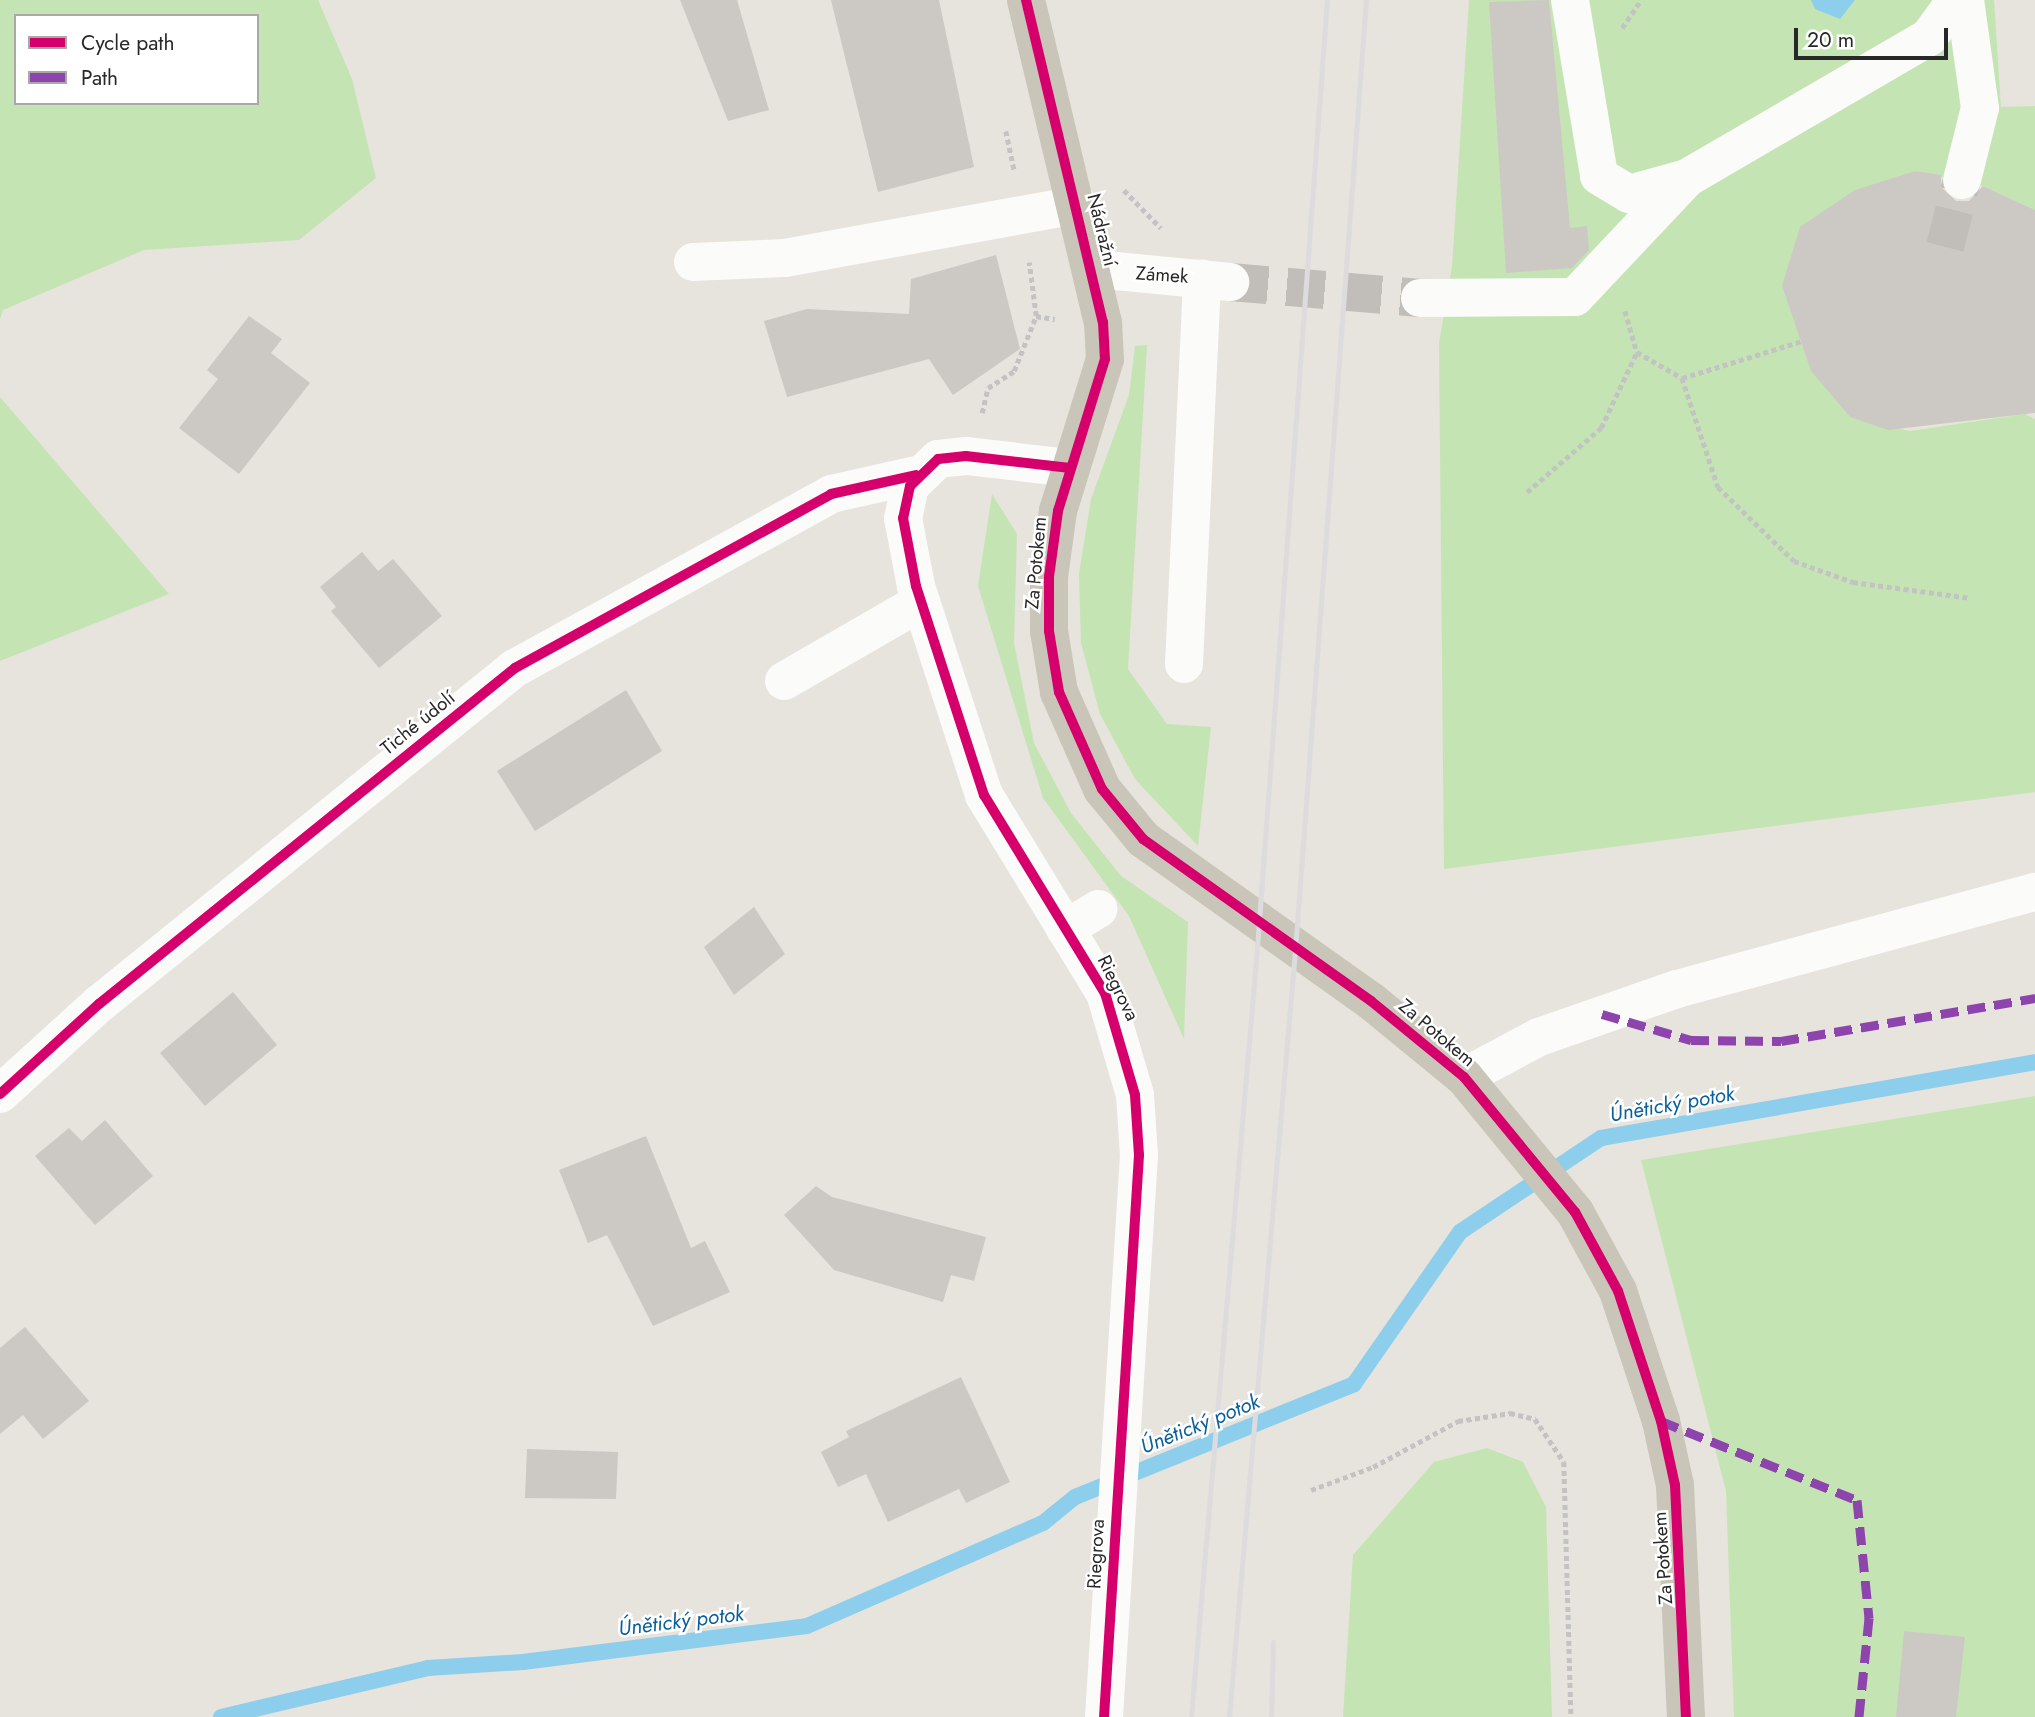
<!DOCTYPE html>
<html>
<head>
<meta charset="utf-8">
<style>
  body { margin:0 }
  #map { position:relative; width:2035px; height:1717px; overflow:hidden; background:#e7e3dd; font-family:Jost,sans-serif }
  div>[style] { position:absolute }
  .green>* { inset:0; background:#c5e4b4 }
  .water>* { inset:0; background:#8dceec }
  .stream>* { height:16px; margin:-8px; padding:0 8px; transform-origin:8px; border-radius:8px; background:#8dceec }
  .building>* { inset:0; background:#ccc9c4 }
  .minor-tunnel>* { height:38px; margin-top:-19px; transform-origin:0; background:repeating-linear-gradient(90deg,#c1beb9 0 38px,transparent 0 57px) }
  .path>* { height:4.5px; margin-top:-2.25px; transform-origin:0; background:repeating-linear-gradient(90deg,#c4c3c3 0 5px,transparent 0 8.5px) }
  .minor>* { height:38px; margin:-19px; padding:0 19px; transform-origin:19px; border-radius:19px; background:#fbfbfa }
  .major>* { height:38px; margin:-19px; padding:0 19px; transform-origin:19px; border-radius:19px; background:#c9c5b8 }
  .rail>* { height:5px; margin:-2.5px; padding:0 2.5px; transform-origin:2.5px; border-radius:2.5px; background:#dcdcde }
  .quiet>* { height:9px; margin-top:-4.5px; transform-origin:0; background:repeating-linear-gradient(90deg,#8e44ad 0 18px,transparent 0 27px) }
  .cycleway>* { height:10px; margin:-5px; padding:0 5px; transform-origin:5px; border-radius:5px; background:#d6006c }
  span { translate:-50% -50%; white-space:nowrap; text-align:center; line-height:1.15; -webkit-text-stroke:5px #fff; paint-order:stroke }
  .street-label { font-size:19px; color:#282828 }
  .water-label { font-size:21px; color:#09609c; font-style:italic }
  .legend { position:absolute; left:14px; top:14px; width:245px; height:91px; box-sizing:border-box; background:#fff; border:2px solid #a9a9a9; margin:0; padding:9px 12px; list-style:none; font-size:21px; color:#282828 }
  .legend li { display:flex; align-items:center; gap:14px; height:35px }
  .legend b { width:35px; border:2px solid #a9a9a9 }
  .scale { position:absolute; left:1794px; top:28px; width:154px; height:32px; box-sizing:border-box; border:4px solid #282828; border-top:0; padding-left:9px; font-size:21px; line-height:24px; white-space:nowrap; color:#282828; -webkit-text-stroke:5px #fff; paint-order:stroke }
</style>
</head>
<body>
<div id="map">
  <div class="green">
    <i style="clip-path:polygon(evenodd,0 0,318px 0,352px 79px,376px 178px,299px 240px,144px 250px,3px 310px,0 319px,0 0,16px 16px,257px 16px,257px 103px,16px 103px,16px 16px)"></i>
    <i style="clip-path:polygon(1469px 0,1994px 0,2001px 107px,2035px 106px,2035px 210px,1983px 186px,1915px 171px,1782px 286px,1812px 371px,1850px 417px,1910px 431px,2025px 414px,2035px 419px,2035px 792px,1444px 869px,1439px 343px,1452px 267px)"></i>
    <i style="clip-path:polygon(1147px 345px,1128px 669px,1167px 724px,1211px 727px,1198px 846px,1135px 779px,1100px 714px,1081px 643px,1079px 574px,1091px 499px,1129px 395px,1135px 346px)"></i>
    <i style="clip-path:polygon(0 397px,169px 594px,0 661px)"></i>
    <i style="clip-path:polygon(992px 494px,1017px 534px,1014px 643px,1034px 743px,1071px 813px,1121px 876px,1188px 922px,1184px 1039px,1129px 916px,1043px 798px,978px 586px)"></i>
    <i style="clip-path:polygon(2035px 1096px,2035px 1717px,1734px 1717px,1726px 1491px,1641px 1160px)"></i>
    <i style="clip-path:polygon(1487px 1448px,1523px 1462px,1546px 1507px,1552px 1717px,1343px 1717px,1353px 1555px,1434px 1462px)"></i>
  </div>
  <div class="water">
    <i style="clip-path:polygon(1811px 0,1855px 0,1840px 19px,1815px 9px)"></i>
  </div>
  <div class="stream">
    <i style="left:221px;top:1717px;width:213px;rotate:-13.3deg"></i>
    <i style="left:428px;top:1668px;width:95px;rotate:-3.6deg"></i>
    <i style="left:523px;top:1662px;width:286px;rotate:-7.2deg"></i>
    <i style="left:807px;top:1626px;width:257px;rotate:-23.6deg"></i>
    <i style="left:1043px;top:1523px;width:41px;rotate:-39.1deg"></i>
    <i style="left:1075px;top:1497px;width:301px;rotate:-22deg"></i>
    <i style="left:1354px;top:1384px;width:185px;rotate:-55.1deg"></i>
    <i style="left:1460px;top:1232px;width:169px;rotate:-33.7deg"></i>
    <i style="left:1601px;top:1138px;width:441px;rotate:-9.9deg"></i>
  </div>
  <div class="building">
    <i style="clip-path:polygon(680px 0,737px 0,769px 110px,728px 121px)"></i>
    <i style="clip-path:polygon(831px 0,939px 0,974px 167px,878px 192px)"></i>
    <i style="clip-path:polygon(1549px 0,1570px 228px,1587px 226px,1589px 250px,1572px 268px,1506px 273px,1489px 2px)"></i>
    <i style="clip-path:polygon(1915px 171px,1941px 175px,1941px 187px,1956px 201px,1969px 201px,1983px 186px,2035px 210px,2035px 413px,1888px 430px,1850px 417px,1811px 371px,1782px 286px,1800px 227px,1855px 190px)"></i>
    <i style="clip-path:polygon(996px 255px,1020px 349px,953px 395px,929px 359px,787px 397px,764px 321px,807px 309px,909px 314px,911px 279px)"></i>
    <i style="clip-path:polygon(249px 316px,282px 339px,271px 353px,310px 383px,239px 474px,179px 428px,218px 379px,207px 370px)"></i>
    <i style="clip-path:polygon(362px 552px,378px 571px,393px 559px,442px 616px,379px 668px,331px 611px,336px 607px,320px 587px)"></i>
    <i style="clip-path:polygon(626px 690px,662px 751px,535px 831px,497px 771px)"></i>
    <i style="clip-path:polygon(754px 907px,785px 954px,734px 995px,704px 947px)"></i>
    <i style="clip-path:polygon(233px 992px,277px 1045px,205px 1106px,160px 1053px)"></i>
    <i style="clip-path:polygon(105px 1120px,153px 1176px,95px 1225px,35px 1156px,69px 1128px,82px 1141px)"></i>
    <i style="clip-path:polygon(646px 1136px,691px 1248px,705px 1241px,730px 1292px,653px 1326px,607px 1235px,588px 1243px,559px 1170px)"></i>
    <i style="clip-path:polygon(816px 1186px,832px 1197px,986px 1237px,974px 1281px,951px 1275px,943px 1302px,834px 1270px,784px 1215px)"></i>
    <i style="clip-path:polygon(25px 1327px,89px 1401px,43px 1439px,23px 1415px,0 1434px,0 1348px)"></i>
    <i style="clip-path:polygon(961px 1377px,1010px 1482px,966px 1503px,959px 1489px,888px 1522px,866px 1474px,838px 1487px,821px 1452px,849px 1437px,846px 1431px)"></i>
    <i style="clip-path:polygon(527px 1449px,618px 1452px,616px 1499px,525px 1498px)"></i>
    <i style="clip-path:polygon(1904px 1631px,1965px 1637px,1956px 1717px,1896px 1717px)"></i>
  </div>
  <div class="minor-tunnel">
    <i style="left:1945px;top:247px;width:69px;rotate:-75.8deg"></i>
    <i style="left:1230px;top:282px;width:191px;rotate:4.8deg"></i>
  </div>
  <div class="path">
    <i style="left:1622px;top:28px;width:34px;rotate:-56deg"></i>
    <i style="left:1006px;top:131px;width:40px;rotate:78deg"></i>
    <i style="left:1124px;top:190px;width:53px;rotate:45.8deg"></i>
    <i style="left:1625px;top:311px;width:43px;rotate:73.7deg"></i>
    <i style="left:1637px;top:352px;width:52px;rotate:30deg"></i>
    <i style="left:1682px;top:378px;width:126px;rotate:-17.1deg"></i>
    <i style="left:1036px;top:316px;width:19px;rotate:9deg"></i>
    <i style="left:1682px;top:378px;width:115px;rotate:71.7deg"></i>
    <i style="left:1718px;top:487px;width:106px;rotate:44.2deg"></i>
    <i style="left:1794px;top:561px;width:63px;rotate:19.6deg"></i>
    <i style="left:1853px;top:582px;width:119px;rotate:7.7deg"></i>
    <i style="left:982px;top:413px;width:26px;rotate:-77deg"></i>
    <i style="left:988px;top:388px;width:31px;rotate:-33deg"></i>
    <i style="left:1014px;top:371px;width:59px;rotate:-68.2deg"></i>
    <i style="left:1036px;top:316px;width:54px;rotate:-97.4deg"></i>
    <i style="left:1527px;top:492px;width:98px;rotate:-40.9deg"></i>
    <i style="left:1601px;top:428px;width:84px;rotate:-64.7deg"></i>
    <i style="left:1311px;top:1490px;width:66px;rotate:-20.4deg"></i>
    <i style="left:1373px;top:1467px;width:97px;rotate:-28.4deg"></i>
    <i style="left:1458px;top:1421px;width:53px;rotate:-8.7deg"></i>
    <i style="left:1510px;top:1413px;width:26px;rotate:13deg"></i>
    <i style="left:1535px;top:1419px;width:52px;rotate:56deg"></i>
    <i style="left:1564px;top:1462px;width:255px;rotate:88.4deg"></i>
  </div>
  <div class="minor">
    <i style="left:1570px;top:0;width:178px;rotate:80.6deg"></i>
    <i style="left:1599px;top:176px;width:35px;rotate:31deg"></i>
    <i style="left:1629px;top:194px;width:60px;rotate:-15.4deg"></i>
    <i style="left:1962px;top:180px;width:74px;rotate:-76deg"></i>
    <i style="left:1980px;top:108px;width:109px;rotate:-97.9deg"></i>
    <i style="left:693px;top:262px;width:92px;rotate:-2.5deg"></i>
    <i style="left:785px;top:258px;width:298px;rotate:-10.3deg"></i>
    <i style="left:1095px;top:269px;width:136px;rotate:5.5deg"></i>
    <i style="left:1420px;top:298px;width:155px;rotate:-0.4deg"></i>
    <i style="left:1575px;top:297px;width:163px;rotate:-46.7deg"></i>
    <i style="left:1687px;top:178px;width:280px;rotate:-30.2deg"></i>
    <i style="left:1929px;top:37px;width:46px;rotate:-53.9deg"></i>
    <i style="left:1070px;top:468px;width:105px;rotate:-173.4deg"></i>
    <i style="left:966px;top:456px;width:28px;rotate:174deg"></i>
    <i style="left:938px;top:459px;width:39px;rotate:136deg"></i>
    <i style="left:910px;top:486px;width:33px;rotate:102deg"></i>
    <i style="left:903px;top:518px;width:69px;rotate:79.2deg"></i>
    <i style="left:916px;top:586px;width:220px;rotate:72deg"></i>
    <i style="left:984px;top:795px;width:232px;rotate:58.6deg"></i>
    <i style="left:1105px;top:993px;width:106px;rotate:73.6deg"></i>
    <i style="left:1135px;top:1095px;width:60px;rotate:86.2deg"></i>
    <i style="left:1139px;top:1155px;width:563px;rotate:93.56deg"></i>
    <i style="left:1184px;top:664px;width:386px;rotate:-87.3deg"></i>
    <i style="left:784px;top:681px;width:158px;rotate:-30deg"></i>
    <i style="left:1065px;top:929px;width:39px;rotate:-31deg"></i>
    <i style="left:1464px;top:1077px;width:85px;rotate:-28.1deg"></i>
    <i style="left:1539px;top:1037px;width:146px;rotate:-19.2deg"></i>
    <i style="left:1677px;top:989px;width:371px;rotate:-15.2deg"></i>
    <i style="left:0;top:1094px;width:134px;rotate:-42.3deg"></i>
    <i style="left:99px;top:1004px;width:535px;rotate:-38.93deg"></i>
    <i style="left:515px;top:668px;width:361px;rotate:-28.8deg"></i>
    <i style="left:831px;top:494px;width:87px;rotate:-12.6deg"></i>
  </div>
  <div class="major">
    <i style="left:1026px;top:0;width:331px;rotate:76.6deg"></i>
    <i style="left:1103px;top:322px;width:37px;rotate:87deg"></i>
    <i style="left:1105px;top:359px;width:159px;rotate:107.2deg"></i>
    <i style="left:1058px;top:511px;width:67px;rotate:97.8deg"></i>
    <i style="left:1049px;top:577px;width:54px;rotate:90deg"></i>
    <i style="left:1049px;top:631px;width:62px;rotate:80.7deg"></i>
    <i style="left:1059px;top:692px;width:106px;rotate:66.1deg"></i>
    <i style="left:1102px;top:789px;width:65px;rotate:50.6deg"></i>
    <i style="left:1143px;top:839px;width:280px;rotate:35.4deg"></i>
    <i style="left:1371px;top:1001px;width:120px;rotate:39.3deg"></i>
    <i style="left:1464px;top:1077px;width:175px;rotate:50.6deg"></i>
    <i style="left:1575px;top:1212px;width:90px;rotate:61.4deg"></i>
    <i style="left:1618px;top:1291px;width:137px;rotate:71.7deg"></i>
    <i style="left:1661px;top:1421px;width:66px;rotate:77.7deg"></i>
    <i style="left:1675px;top:1485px;width:232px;rotate:87.3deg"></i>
  </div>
  <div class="rail">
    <i style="left:1191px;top:1717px;width:772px;rotate:-85.09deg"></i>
    <i style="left:1257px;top:948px;width:951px;rotate:-85.78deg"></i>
    <i style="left:1229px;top:1717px;width:769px;rotate:-85.08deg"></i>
    <i style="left:1295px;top:951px;width:954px;rotate:-85.73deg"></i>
    <i style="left:1271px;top:1717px;width:75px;rotate:-88.5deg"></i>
  </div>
  <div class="quiet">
    <i style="left:1602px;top:1014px;width:93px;rotate:16.3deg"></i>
    <i style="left:1691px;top:1040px;width:90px;rotate:0.6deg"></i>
    <i style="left:1781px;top:1041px;width:258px;rotate:-9.6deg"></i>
    <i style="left:1661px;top:1421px;width:211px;rotate:22deg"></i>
    <i style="left:1857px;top:1500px;width:119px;rotate:84.2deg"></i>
    <i style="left:1869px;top:1618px;width:100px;rotate:95.8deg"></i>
  </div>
  <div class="cycleway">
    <i style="left:1026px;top:0;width:331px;rotate:76.6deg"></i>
    <i style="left:1103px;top:322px;width:37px;rotate:87deg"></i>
    <i style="left:1105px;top:359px;width:159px;rotate:107.2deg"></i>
    <i style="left:1058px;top:511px;width:67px;rotate:97.8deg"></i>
    <i style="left:1049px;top:577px;width:54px;rotate:90deg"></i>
    <i style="left:1049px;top:631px;width:62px;rotate:80.7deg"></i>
    <i style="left:1059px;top:692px;width:106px;rotate:66.1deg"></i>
    <i style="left:1102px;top:789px;width:65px;rotate:50.6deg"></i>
    <i style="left:1143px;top:839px;width:280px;rotate:35.4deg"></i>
    <i style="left:1371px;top:1001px;width:120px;rotate:39.3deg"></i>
    <i style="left:1464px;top:1077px;width:175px;rotate:50.6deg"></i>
    <i style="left:1575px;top:1212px;width:90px;rotate:61.4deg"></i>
    <i style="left:1618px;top:1291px;width:137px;rotate:71.7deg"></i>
    <i style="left:1661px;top:1421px;width:66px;rotate:77.7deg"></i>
    <i style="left:1675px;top:1485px;width:232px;rotate:87.3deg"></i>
    <i style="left:1070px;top:468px;width:105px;rotate:-173.4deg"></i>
    <i style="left:966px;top:456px;width:28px;rotate:174deg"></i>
    <i style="left:938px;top:459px;width:39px;rotate:136deg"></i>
    <i style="left:910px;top:486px;width:33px;rotate:102deg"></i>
    <i style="left:903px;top:518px;width:69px;rotate:79.2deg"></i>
    <i style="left:916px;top:586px;width:220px;rotate:72deg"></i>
    <i style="left:984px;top:795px;width:232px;rotate:58.6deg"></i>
    <i style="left:1105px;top:993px;width:106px;rotate:73.6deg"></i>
    <i style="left:1135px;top:1095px;width:60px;rotate:86.2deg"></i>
    <i style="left:1139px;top:1155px;width:563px;rotate:93.56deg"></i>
    <i style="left:0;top:1094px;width:134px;rotate:-42.3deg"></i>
    <i style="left:99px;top:1004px;width:535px;rotate:-38.93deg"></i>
    <i style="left:515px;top:668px;width:361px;rotate:-28.8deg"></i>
    <i style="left:831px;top:494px;width:87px;rotate:-12.6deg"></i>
  </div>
  <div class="street-label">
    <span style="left:1102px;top:230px;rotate:76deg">Nádražní</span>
    <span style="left:1162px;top:275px;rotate:4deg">Zámek</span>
    <span style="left:1036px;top:563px;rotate:-85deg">Za Potokem</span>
    <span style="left:418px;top:723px;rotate:-39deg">Tiché údolí</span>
    <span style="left:1118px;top:988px;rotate:64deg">Riegrova</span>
    <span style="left:1437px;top:1033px;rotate:40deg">Za Potokem</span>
    <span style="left:1096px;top:1554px;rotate:-87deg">Riegrova</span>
    <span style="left:1663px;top:1558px;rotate:-94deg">Za Potokem</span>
  </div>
  <div class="water-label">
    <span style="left:1672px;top:1104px;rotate:-10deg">Únětický potok</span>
    <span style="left:1200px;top:1424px;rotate:-22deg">Únětický potok</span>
    <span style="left:681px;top:1621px;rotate:-7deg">Únětický potok</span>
  </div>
  <ul class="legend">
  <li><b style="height:9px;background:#d6006c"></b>Cycle path</li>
  <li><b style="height:9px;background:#8e44ad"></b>Path</li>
  </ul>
  <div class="scale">20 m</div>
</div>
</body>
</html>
